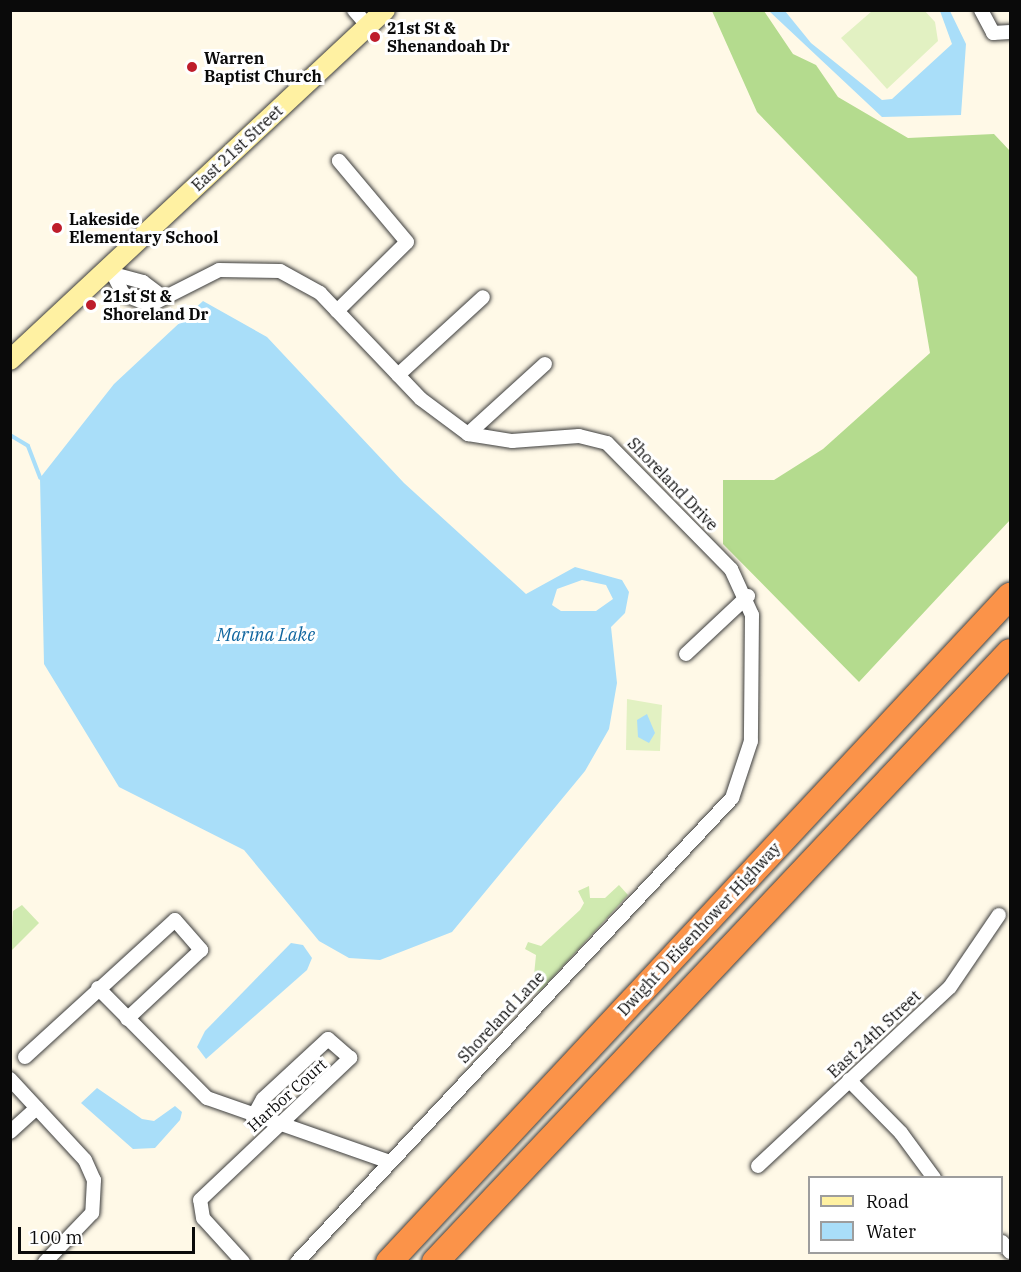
<!DOCTYPE html>
<html>
<head>
<meta charset="utf-8">
<style>
  body { margin:0 }
  #map { position:relative; width:1021px; height:1272px; overflow:hidden; background:#fff9e7; font-family:"IBM Plex Serif",serif }
  div>[style] { position:absolute }
  .green>* { inset:0; background:#d0eab0 }
  .forest>* { inset:0; background:#b4db8e }
  .pitch>* { inset:0; background:#e2f1c2 }
  .water>* { inset:0; background:#a9def9 }
  .stream>* { height:4px; margin:-2px; padding:0 2px; transform-origin:2px; border-radius:2px; background:#a9def9 }
  .roads { filter:drop-shadow(0 0 2px #3d3d3d) drop-shadow(0 0 2px #3d3d3d) }
  .minor>* { height:14px; margin:-7px; padding:0 7px; transform-origin:7px; border-radius:7px; background:#fff }
  .secondary>* { height:20px; margin:-10px; padding:0 10px; transform-origin:10px; border-radius:10px; background:#fff1a2 }
  .motorway>* { height:26px; margin:-13px; padding:0 13px; transform-origin:13px; border-radius:13px; background:#fb9349 }
  .dots>* { width:16px; height:16px; translate:-50% -50%; box-sizing:border-box; border:3px solid #fff; border-radius:50% }
  span { translate:-50% -50%; white-space:nowrap; text-align:center; line-height:1.15; -webkit-text-stroke:6px #fff; paint-order:stroke }
  .poi-label { font-size:16px; color:#0a0a0a; font-weight:700 }
  .left { translate:0 -50%; text-align:left }
  .street-label { font-size:16px; color:#0a0a0a }
  .water-label { font-size:18px; color:#10669f; font-style:italic }
  .frame { position:absolute; inset:0; border:12px solid #0a0a0a; pointer-events:none }
  .legend { position:absolute; left:808px; top:1176px; width:195px; height:78px; box-sizing:border-box; background:#fff; border:2px solid #9d9d9d; margin:0; padding:8px 10px; list-style:none; font-size:18px; color:#0a0a0a }
  .legend li { display:flex; align-items:center; gap:12px; height:30px }
  .legend b { width:30px; border:2px solid #9d9d9d }
  .scale { position:absolute; left:18px; top:1227px; width:177px; height:27px; box-sizing:border-box; border:3px solid #0a0a0a; border-top:0; padding-left:8px; font-size:18px; line-height:21px; white-space:nowrap; color:#0a0a0a; -webkit-text-stroke:4px #fff; paint-order:stroke }
</style>
</head>
<body>
<div id="map">
  <div class="green">
    <i style="clip-path:polygon(619px 885px,628px 895px,542px 989px,531px 995px,522px 990px,533px 985px,536px 955px,525px 949px,528px 942px,541px 946px,580px 910px,584px 903px,578px 891px,589px 886px,590px 898px,605px 898px)"></i>
    <i style="clip-path:polygon(22px 905px,39px 923px,11px 951px,13px 911px)"></i>
  </div>
  <div class="forest">
    <i style="clip-path:polygon(712px 11px,764px 11px,793px 54px,816px 65px,838px 97px,908px 138px,994px 134px,1010px 151px,1010px 520px,859px 682px,723px 544px,723px 480px,774px 480px,823px 449px,930px 353px,917px 277px,757px 112px)"></i>
  </div>
  <div class="pitch">
    <i style="clip-path:polygon(924px 10px,935px 22px,938px 41px,887px 89px,841px 38px,872px 11px)"></i>
    <i style="clip-path:polygon(627px 699px,662px 705px,660px 751px,626px 750px)"></i>
  </div>
  <div class="water">
    <i style="clip-path:polygon(769px 11px,785px 11px,811px 43px,882px 100px,892px 99px,952px 44px,940px 11px,950px 11px,966px 44px,961px 115px,882px 117px)"></i>
    <i style="clip-path:polygon(evenodd,203px 301px,267px 337px,404px 483px,526px 594px,575px 567px,622px 580px,629px 592px,625px 613px,611px 627px,617px 683px,609px 729px,585px 771px,452px 932px,380px 960px,349px 958px,319px 941px,244px 850px,119px 787px,44px 664px,40px 478px,114px 384px,203px 301px,582px 580px,606px 585px,613px 599px,596px 611px,561px 611px,552px 605px,557px 589px,582px 580px)"></i>
    <i style="clip-path:polygon(647px 714px,655px 733px,649px 743px,638px 737px,637px 720px)"></i>
    <i style="clip-path:polygon(291px 943px,303px 945px,312px 958px,307px 970px,206px 1059px,197px 1047px,205px 1031px)"></i>
    <i style="clip-path:polygon(97px 1088px,142px 1119px,154px 1121px,175px 1106px,182px 1112px,180px 1120px,155px 1148px,133px 1149px,81px 1103px)"></i>
  </div>
  <div class="stream">
    <i style="left:10px;top:435px;width:21px;rotate:31deg"></i>
    <i style="left:28px;top:446px;width:34px;rotate:69deg"></i>
  </div>
  <div class="roads">
    <div class="minor">
      <i style="left:354px;top:10px;width:21px;rotate:49deg"></i>
      <i style="left:981px;top:10px;width:26px;rotate:62deg"></i>
      <i style="left:993px;top:33px;width:17px;rotate:-3deg"></i>
      <i style="left:109px;top:266px;width:31px;rotate:63deg"></i>
      <i style="left:123px;top:294px;width:29px;rotate:22deg"></i>
      <i style="left:150px;top:305px;width:77px;rotate:-26.9deg"></i>
      <i style="left:219px;top:270px;width:61px;rotate:0.9deg"></i>
      <i style="left:280px;top:271px;width:46px;rotate:28.8deg"></i>
      <i style="left:320px;top:293px;width:146px;rotate:46.4deg"></i>
      <i style="left:421px;top:399px;width:59px;rotate:36.7deg"></i>
      <i style="left:468px;top:434px;width:45px;rotate:9deg"></i>
      <i style="left:512px;top:441px;width:67px;rotate:-4.3deg"></i>
      <i style="left:579px;top:436px;width:29px;rotate:14deg"></i>
      <i style="left:607px;top:443px;width:177px;rotate:45.5deg"></i>
      <i style="left:731px;top:569px;width:51px;rotate:65.5deg"></i>
      <i style="left:752px;top:615px;width:126px;rotate:90.5deg"></i>
      <i style="left:751px;top:741px;width:60px;rotate:108.4deg"></i>
      <i style="left:732px;top:798px;width:636px;rotate:133.15deg"></i>
      <i style="left:117px;top:275px;width:27px;rotate:15deg"></i>
      <i style="left:143px;top:282px;width:25px;rotate:37deg"></i>
      <i style="left:337px;top:311px;width:98px;rotate:-44.6deg"></i>
      <i style="left:407px;top:242px;width:106px;rotate:-130deg"></i>
      <i style="left:398px;top:375px;width:115px;rotate:-42.5deg"></i>
      <i style="left:468px;top:434px;width:104px;rotate:-42.3deg"></i>
      <i style="left:686px;top:654px;width:85px;rotate:-43.1deg"></i>
      <i style="left:98px;top:988px;width:155px;rotate:45.3deg"></i>
      <i style="left:207px;top:1098px;width:194px;rotate:19.3deg"></i>
      <i style="left:25px;top:1057px;width:203px;rotate:-42.4deg"></i>
      <i style="left:175px;top:920px;width:40px;rotate:49deg"></i>
      <i style="left:201px;top:950px;width:101px;rotate:137deg"></i>
      <i style="left:10px;top:1079px;width:110px;rotate:47.2deg"></i>
      <i style="left:85px;top:1160px;width:22px;rotate:66deg"></i>
      <i style="left:94px;top:1180px;width:33px;rotate:93deg"></i>
      <i style="left:92px;top:1213px;width:68px;rotate:133.8deg"></i>
      <i style="left:849px;top:1080px;width:74px;rotate:45.5deg"></i>
      <i style="left:901px;top:1133px;width:56px;rotate:53.7deg"></i>
      <i style="left:10px;top:1132px;width:36px;rotate:-42deg"></i>
      <i style="left:758px;top:1166px;width:262px;rotate:-43deg"></i>
      <i style="left:950px;top:987px;width:87px;rotate:-55.8deg"></i>
      <i style="left:1002px;top:1242px;width:13px;rotate:51deg"></i>
      <i style="left:243px;top:1262px;width:59px;rotate:-132.3deg"></i>
      <i style="left:203px;top:1218px;width:18px;rotate:-99deg"></i>
      <i style="left:200px;top:1200px;width:207px;rotate:-43.4deg"></i>
      <i style="left:350px;top:1058px;width:29px;rotate:-139deg"></i>
      <i style="left:328px;top:1039px;width:88px;rotate:137.3deg"></i>
      <i style="left:263px;top:1099px;width:21px;rotate:119deg"></i>
    </div>
    <div class="secondary">
      <i style="left:10px;top:360px;width:513px;rotate:-43.03deg"></i>
    </div>
    <div class="motorway">
      <i style="left:389px;top:1262px;width:911px;rotate:-47deg"></i>
      <i style="left:435px;top:1262px;width:838px;rotate:-46.69deg"></i>
    </div>
  </div>
  <div class="dots">
    <i style="left:375px;top:37px;background:#be1d2b"></i>
    <i style="left:192px;top:67px;background:#be1d2b"></i>
    <i style="left:57px;top:228px;background:#be1d2b"></i>
    <i style="left:91px;top:305px;background:#be1d2b"></i>
  </div>
  <div class="poi-label">
    <span class="left" style="left:387px;top:37px">21st St &amp;<br>Shenandoah Dr</span>
    <span class="left" style="left:204px;top:67px">Warren<br>Baptist Church</span>
    <span class="left" style="left:69px;top:228px">Lakeside<br>Elementary School</span>
    <span class="left" style="left:103px;top:305px">21st St &amp;<br>Shoreland Dr</span>
  </div>
  <div class="street-label">
    <span style="left:237px;top:148px;rotate:-43deg">East 21st Street</span>
    <span style="left:673px;top:484px;rotate:46deg">Shoreland Drive</span>
    <span style="left:699px;top:929px;rotate:-47deg">Dwight D Eisenhower Highway</span>
    <span style="left:501px;top:1017px;rotate:-47deg">Shoreland Lane</span>
    <span style="left:874px;top:1034px;rotate:-43deg">East 24th Street</span>
    <span style="left:287px;top:1095px;rotate:-42deg">Harbor Court</span>
  </div>
  <div class="water-label">
    <span style="left:266px;top:635px">Marina Lake</span>
  </div>
  <div class="frame"></div>
  <ul class="legend">
  <li><b style="height:8px;background:#fff1a2"></b>Road</li>
  <li><b style="height:16px;background:#a9def9"></b>Water</li>
  </ul>
  <div class="scale">100 m</div>
</div>
</body>
</html>
